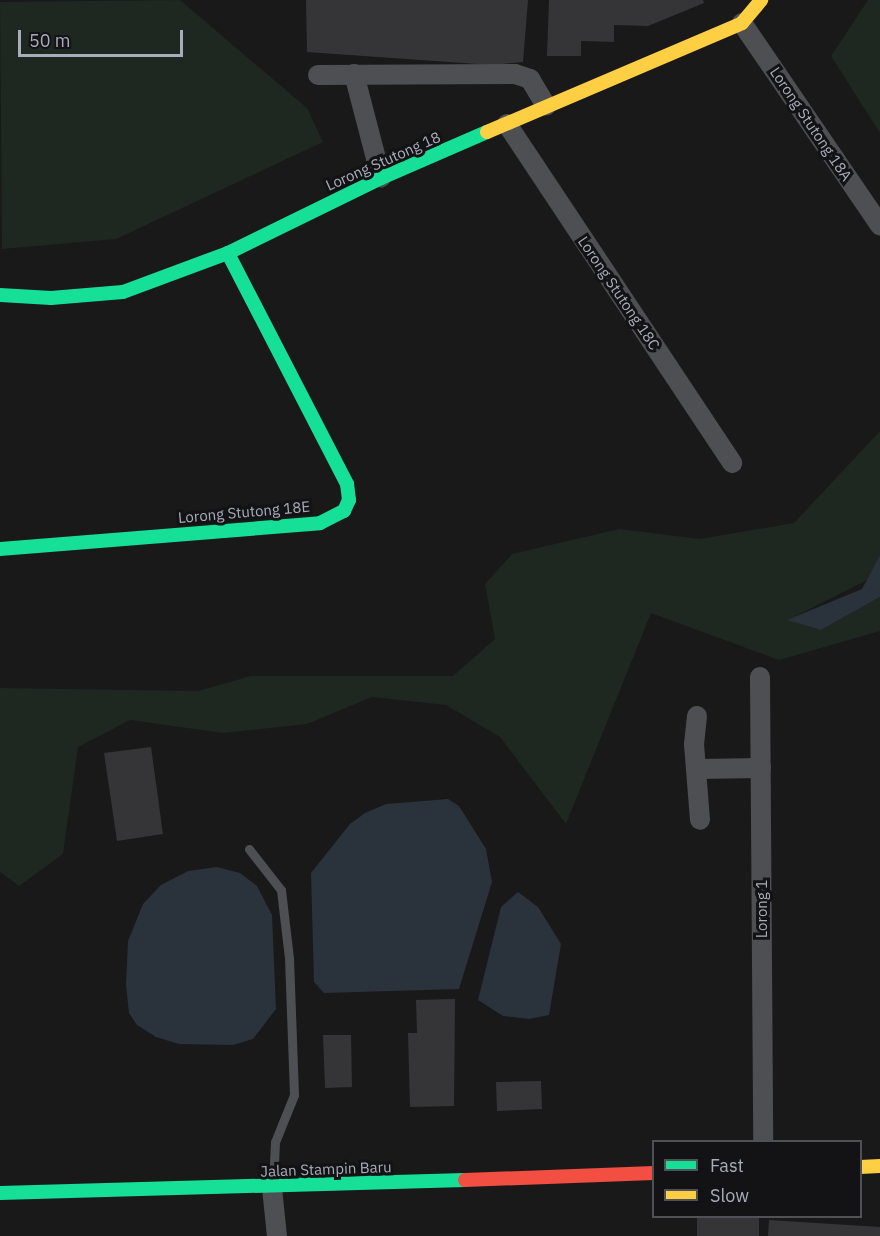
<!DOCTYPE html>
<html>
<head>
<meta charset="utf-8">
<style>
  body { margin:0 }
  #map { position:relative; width:880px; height:1236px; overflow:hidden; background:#191919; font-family:"IBM Plex Sans",sans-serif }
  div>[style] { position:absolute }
  .green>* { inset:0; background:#1e2720 }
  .water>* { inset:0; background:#2a323c }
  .building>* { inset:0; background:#353537 }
  .lane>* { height:9px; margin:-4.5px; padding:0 4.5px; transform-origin:4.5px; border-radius:4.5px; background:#4e4f53 }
  .street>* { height:20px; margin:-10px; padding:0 10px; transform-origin:10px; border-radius:10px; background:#4e4f53 }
  .fast>* { height:14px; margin:-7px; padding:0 7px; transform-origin:7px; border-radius:7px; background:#16e098 }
  .slow>* { height:14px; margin:-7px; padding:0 7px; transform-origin:7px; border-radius:7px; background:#ffcf43 }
  .jam>* { height:14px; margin:-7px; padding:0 7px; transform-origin:7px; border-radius:7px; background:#f24e42 }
  span { translate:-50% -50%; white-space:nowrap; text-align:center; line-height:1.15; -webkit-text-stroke:6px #131315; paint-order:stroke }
  .street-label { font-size:15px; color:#a9adbb }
  .legend { position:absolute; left:652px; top:1140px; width:210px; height:78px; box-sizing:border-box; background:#131315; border:2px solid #4f5157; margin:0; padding:8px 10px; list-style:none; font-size:18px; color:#a9adbb }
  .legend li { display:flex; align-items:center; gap:12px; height:30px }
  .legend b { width:30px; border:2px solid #4f5157 }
  .scale { position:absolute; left:18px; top:30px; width:165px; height:27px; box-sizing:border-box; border:3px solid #a9adbb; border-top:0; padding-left:8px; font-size:18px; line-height:21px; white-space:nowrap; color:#a9adbb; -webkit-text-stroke:4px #131315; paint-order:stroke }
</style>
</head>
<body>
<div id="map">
  <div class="green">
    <i style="clip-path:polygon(180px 0,307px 108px,323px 142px,116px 239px,2px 249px,0 2px)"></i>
    <i style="clip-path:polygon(868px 0,880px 0,880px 133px,831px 56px)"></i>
    <i style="clip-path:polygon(880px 431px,880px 555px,867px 580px,788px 620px,821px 630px,880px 597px,880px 631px,779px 660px,651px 613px,566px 824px,500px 737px,446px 705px,372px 697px,307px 724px,223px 733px,130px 720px,78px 747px,63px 854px,19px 886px,0 872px,0 688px,198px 691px,251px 676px,453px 676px,495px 639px,485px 584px,512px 554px,619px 529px,700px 539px,794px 523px)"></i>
  </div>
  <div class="water">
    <i style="clip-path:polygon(880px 555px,880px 597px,821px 630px,787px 620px,862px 589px)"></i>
    <i style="clip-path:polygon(448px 799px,459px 806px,486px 849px,492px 882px,459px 989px,324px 993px,314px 982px,311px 873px,350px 824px,365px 813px,386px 804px)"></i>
    <i style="clip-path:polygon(217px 867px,240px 873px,257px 886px,272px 915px,276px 1009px,253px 1039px,233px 1045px,179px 1044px,156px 1037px,137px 1025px,129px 1013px,126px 985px,128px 941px,143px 904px,161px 885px,188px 871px)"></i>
    <i style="clip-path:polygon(518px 892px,538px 907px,561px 944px,549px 1015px,529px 1019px,503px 1016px,478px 1000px,501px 907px)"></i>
  </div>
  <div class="building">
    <i style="clip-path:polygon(306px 0,528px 0,523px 62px,491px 65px,307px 52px)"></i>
    <i style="clip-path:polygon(549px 0,703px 0,704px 3px,648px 26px,614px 25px,614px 42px,581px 41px,581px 56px,547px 56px)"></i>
    <i style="clip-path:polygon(151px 747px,163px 834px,117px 841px,104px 753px)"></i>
    <i style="clip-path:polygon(455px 999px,454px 1106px,410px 1107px,408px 1033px,417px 1033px,416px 1000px)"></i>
    <i style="clip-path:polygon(323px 1035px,351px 1035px,352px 1087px,325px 1088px)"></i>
    <i style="clip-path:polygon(541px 1081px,542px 1109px,497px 1111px,496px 1082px)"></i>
    <i style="clip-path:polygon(697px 1216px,759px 1216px,759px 1236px,697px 1236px)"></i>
    <i style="clip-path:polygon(769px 1220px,880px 1227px,880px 1236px,768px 1236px)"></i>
  </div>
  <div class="lane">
    <i style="left:249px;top:849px;width:52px;rotate:52deg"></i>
    <i style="left:281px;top:890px;width:68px;rotate:83.3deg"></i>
    <i style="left:289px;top:958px;width:137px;rotate:87.9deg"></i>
    <i style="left:294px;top:1095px;width:51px;rotate:112deg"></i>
    <i style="left:275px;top:1142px;width:43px;rotate:92.7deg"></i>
  </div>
  <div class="street">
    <i style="left:742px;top:23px;width:245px;rotate:55.7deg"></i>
    <i style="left:354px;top:74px;width:107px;rotate:75.4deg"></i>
    <i style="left:318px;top:75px;width:197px;rotate:-0.3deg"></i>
    <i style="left:515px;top:74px;width:16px;rotate:18deg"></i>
    <i style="left:530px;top:79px;width:31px;rotate:59deg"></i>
    <i style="left:507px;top:124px;width:407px;rotate:56.4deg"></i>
    <i style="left:760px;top:677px;width:465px;rotate:89.6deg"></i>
    <i style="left:697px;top:716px;width:28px;rotate:96deg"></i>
    <i style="left:694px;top:744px;width:76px;rotate:85.5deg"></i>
    <i style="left:698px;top:769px;width:63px;rotate:-0.9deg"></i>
    <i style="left:272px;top:1188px;width:48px;rotate:84.1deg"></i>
  </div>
  <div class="fast">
    <i style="left:0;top:295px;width:51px;rotate:3.4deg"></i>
    <i style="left:51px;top:298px;width:72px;rotate:-4.8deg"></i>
    <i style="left:123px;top:292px;width:112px;rotate:-20.4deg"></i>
    <i style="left:228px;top:253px;width:170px;rotate:-26.1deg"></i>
    <i style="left:381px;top:178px;width:116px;rotate:-23.5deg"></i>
    <i style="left:0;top:549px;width:321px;rotate:-4.6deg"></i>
    <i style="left:320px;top:523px;width:27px;rotate:-27deg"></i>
    <i style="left:344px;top:511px;width:12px;rotate:-66deg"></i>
    <i style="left:349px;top:500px;width:16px;rotate:-97deg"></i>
    <i style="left:347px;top:484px;width:260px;rotate:-117.3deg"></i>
    <i style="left:0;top:1193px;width:465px;rotate:-1.6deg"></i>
  </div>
  <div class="slow">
    <i style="left:487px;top:132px;width:277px;rotate:-23.1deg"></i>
    <i style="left:742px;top:23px;width:30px;rotate:-50deg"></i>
    <i style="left:860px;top:1167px;width:20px;rotate:-3deg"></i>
  </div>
  <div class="jam">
    <i style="left:465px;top:1180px;width:189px;rotate:-2.1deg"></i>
  </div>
  <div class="street-label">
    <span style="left:811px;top:124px;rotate:56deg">Lorong Stutong 18A</span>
    <span style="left:383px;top:161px;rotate:-24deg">Lorong Stutong 18</span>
    <span style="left:619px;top:293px;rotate:56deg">Lorong Stutong 18C</span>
    <span style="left:244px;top:512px;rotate:-5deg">Lorong Stutong 18E</span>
    <span style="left:762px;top:909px;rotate:-90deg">Lorong 1</span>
    <span style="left:326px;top:1169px;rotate:-2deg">Jalan Stampin Baru</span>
  </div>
  <ul class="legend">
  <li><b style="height:8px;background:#16e098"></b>Fast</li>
  <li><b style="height:8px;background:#ffcf43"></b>Slow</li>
  </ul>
  <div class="scale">50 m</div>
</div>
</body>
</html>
